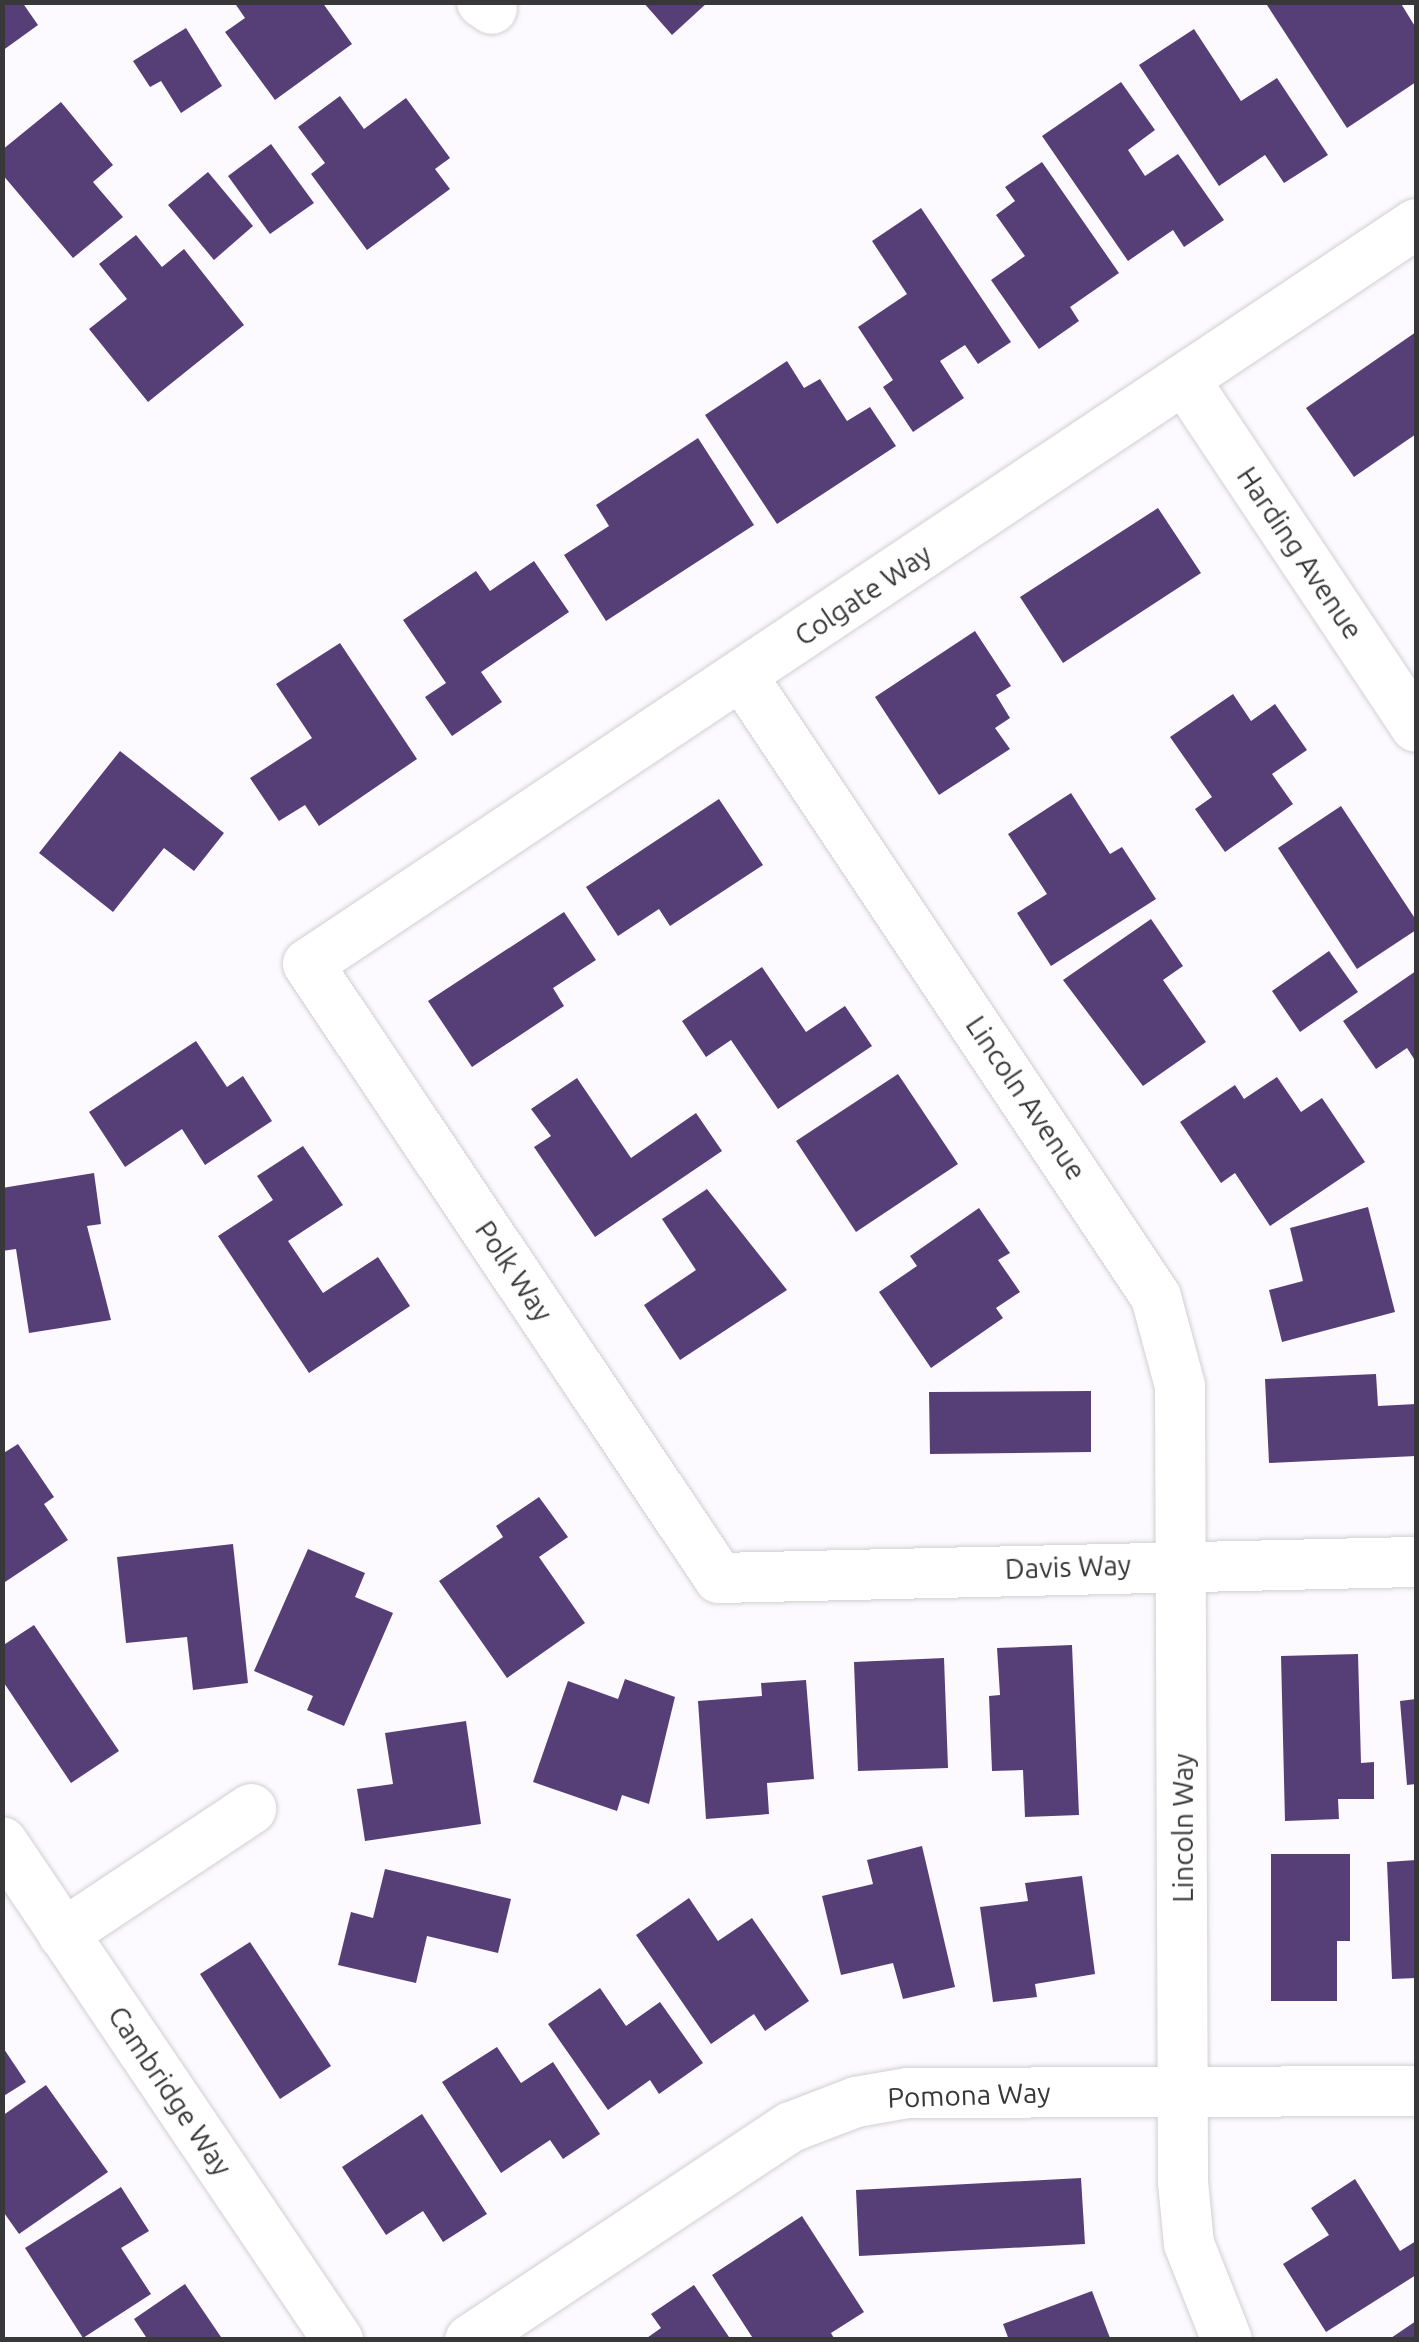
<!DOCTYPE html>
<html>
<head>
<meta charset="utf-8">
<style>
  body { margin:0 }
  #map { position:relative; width:1419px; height:2342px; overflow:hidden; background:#fcfafe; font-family:Ubuntu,sans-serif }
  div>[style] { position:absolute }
  .building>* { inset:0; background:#563f76 }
  .roads { filter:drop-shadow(0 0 2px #d0cfd2) drop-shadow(0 0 2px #d0cfd2) }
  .minor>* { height:50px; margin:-25px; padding:0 25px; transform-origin:25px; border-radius:25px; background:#fff }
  span { translate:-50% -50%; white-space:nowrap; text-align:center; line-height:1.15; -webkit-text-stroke:10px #fff; paint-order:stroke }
  .street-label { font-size:28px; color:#383739 }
  .frame { position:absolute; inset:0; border:5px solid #383739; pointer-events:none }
</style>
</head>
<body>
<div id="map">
  <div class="building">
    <i style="clip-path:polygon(2px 2px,22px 2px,38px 25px,2px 51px)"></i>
    <i style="clip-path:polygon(234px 2px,322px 2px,352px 44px,275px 100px,225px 32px,245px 18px)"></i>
    <i style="clip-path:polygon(643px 2px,708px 2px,672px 35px)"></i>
    <i style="clip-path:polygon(1265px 2px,1400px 2px,1416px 28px,1416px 82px,1347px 128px)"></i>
    <i style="clip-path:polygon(186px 28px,222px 86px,181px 113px,161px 81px,150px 87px,133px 61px)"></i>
    <i style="clip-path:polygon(1194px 29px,1241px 101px,1277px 78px,1328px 155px,1284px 183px,1265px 155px,1219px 186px,1139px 65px)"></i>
    <i style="clip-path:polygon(1121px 82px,1155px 130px,1128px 150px,1145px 176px,1178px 154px,1224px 220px,1184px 247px,1173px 230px,1128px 261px,1042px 136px)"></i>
    <i style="clip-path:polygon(340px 96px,364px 129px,406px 98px,450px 158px,435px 169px,450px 189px,367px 250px,311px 174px,325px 163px,298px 127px)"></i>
    <i style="clip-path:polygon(61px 102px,113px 165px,93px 182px,123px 217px,73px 258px,2px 174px,2px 150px)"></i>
    <i style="clip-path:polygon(271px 144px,314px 203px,270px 234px,228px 176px)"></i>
    <i style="clip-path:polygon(1042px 162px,1119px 273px,1070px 307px,1079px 321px,1039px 349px,991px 280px,1025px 256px,996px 215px,1015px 201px,1005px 187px)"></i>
    <i style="clip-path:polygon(208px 172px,253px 226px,214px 260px,168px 205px)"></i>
    <i style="clip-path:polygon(921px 208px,1011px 342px,978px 364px,965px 345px,940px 361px,964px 398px,913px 432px,883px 387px,893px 380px,858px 327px,907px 294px,872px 241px)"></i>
    <i style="clip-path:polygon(136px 235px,162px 267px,184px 249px,244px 325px,148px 402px,89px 329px,127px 299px,99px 264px)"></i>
    <i style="clip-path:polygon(1416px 332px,1416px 434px,1354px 477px,1306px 408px)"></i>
    <i style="clip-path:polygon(787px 361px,804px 388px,820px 379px,847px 421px,870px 407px,896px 446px,777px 524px,705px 415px)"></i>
    <i style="clip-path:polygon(698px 438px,754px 525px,606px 621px,564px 555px,609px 526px,596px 505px)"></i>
    <i style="clip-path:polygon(1158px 508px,1201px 573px,1063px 663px,1020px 597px)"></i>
    <i style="clip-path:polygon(534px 561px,569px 612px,481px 672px,502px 702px,452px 736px,425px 697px,446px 683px,403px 620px,476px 571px,490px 591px)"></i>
    <i style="clip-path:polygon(975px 631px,1011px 686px,996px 695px,1010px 718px,995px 728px,1010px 749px,939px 795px,875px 697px)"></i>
    <i style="clip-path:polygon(340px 643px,417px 759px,319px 826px,305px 805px,279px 821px,250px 778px,312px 738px,276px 684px)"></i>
    <i style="clip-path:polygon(1233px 694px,1251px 721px,1275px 704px,1307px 750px,1272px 774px,1293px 804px,1225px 852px,1195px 809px,1212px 797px,1170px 737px)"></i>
    <i style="clip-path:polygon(120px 751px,224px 833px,194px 871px,164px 848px,113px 912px,39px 853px)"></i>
    <i style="clip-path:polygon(1071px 793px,1110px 854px,1122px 847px,1156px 899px,1051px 966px,1017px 913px,1047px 894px,1008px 834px)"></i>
    <i style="clip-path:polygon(719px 799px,763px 865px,670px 926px,659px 909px,618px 936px,586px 887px)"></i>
    <i style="clip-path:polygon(1341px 806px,1416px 920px,1416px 930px,1357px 969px,1278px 848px)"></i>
    <i style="clip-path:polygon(564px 912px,596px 960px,553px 988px,564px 1006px,472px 1067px,428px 1001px)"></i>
    <i style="clip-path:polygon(1151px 919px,1183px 966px,1163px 980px,1206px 1042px,1143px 1086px,1063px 980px)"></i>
    <i style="clip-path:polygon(1329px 951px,1358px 992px,1300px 1032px,1272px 991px)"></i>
    <i style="clip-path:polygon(762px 967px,806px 1032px,845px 1006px,872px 1046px,778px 1109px,731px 1040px,706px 1057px,682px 1021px)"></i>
    <i style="clip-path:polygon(1416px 971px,1416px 1062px,1407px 1048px,1376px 1069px,1343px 1021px)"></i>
    <i style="clip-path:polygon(196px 1041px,227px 1087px,243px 1076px,272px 1121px,205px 1165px,182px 1129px,125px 1167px,89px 1112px)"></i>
    <i style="clip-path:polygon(898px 1074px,958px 1164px,856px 1232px,796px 1141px)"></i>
    <i style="clip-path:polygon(1277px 1077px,1301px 1112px,1322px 1098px,1365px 1162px,1270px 1226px,1235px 1173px,1221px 1183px,1180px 1122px,1235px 1085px,1244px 1099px)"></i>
    <i style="clip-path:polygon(577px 1078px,631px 1158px,696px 1113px,722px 1151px,595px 1237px,534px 1147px,551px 1136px,531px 1109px)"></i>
    <i style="clip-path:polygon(303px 1146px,343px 1205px,288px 1241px,323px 1293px,378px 1257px,410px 1306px,309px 1373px,218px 1236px,273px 1200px,257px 1176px)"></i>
    <i style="clip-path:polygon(94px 1173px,101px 1224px,87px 1226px,111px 1320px,29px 1333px,16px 1249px,2px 1251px,2px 1188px)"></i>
    <i style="clip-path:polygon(707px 1189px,787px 1290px,680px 1360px,644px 1305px,696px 1270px,662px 1219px)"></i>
    <i style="clip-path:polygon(1368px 1207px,1395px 1312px,1282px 1342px,1269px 1290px,1303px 1281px,1290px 1228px)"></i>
    <i style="clip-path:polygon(979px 1208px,1010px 1253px,998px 1260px,1020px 1292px,996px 1308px,1003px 1318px,931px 1368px,879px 1292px,917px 1266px,910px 1256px)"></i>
    <i style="clip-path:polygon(1376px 1374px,1378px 1406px,1416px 1404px,1416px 1456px,1269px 1463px,1265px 1379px)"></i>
    <i style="clip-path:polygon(1091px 1391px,1091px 1452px,930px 1454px,929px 1392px)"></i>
    <i style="clip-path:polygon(18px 1444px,54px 1497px,44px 1504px,68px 1540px,2px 1584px,2px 1454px)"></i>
    <i style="clip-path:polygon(539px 1497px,568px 1537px,539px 1557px,585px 1623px,507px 1678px,439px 1581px,503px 1537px,496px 1526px)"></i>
    <i style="clip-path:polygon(233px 1544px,248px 1683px,193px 1690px,187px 1637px,126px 1643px,117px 1557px)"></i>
    <i style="clip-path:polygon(308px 1549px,365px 1573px,355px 1597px,393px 1613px,344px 1726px,307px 1710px,313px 1696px,254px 1671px)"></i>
    <i style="clip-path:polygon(34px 1625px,119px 1751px,71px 1783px,2px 1680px,2px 1646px)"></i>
    <i style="clip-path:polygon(1072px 1645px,1079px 1815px,1025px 1817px,1023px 1770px,992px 1771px,989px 1696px,1000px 1695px,997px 1648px)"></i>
    <i style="clip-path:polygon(1358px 1654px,1361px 1763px,1374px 1762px,1374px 1799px,1338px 1799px,1339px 1819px,1285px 1821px,1281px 1656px)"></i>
    <i style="clip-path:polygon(944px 1658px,948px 1768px,858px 1771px,854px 1662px)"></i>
    <i style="clip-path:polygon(625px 1679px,675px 1697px,649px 1804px,622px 1795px,617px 1811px,533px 1782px,568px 1681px,618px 1699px)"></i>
    <i style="clip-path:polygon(806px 1680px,814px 1779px,767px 1783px,769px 1814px,706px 1819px,698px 1701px,762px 1696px,761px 1683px)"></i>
    <i style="clip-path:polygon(1416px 1699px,1416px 1784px,1407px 1785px,1400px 1701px)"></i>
    <i style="clip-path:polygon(466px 1721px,481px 1824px,365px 1841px,357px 1789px,393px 1784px,385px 1733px)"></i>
    <i style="clip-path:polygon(922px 1846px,955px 1987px,903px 1999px,893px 1963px,841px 1975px,822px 1896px,873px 1884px,867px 1860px)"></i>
    <i style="clip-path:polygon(1271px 1854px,1350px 1854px,1350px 1941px,1337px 1941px,1337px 2001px,1271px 2001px)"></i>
    <i style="clip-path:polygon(1416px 1860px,1416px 1978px,1392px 1979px,1387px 1862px)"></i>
    <i style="clip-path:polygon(385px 1869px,511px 1899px,498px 1953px,427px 1936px,416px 1983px,338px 1965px,351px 1912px,373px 1918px)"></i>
    <i style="clip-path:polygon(1082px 1876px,1095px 1974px,1035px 1984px,1037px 1997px,993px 2002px,980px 1907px,1028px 1901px,1025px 1883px)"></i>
    <i style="clip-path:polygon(689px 1898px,718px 1941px,752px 1918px,809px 2001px,765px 2031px,754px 2014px,711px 2044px,636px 1935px)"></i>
    <i style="clip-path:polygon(250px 1942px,331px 2066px,280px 2099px,200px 1974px)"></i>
    <i style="clip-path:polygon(600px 1988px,626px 2026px,660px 2002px,703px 2063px,659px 2094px,650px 2080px,608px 2110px,548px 2024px)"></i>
    <i style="clip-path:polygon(2px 2046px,26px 2082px,2px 2097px)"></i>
    <i style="clip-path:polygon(497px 2047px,521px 2083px,553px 2062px,600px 2134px,563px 2159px,550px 2140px,501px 2173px,442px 2082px)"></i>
    <i style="clip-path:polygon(46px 2085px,108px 2172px,19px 2234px,2px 2210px,2px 2116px)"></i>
    <i style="clip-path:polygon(422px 2114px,487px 2214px,443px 2242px,423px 2211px,386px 2235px,342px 2167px)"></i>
    <i style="clip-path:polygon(1081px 2178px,1085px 2244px,859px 2256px,856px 2190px)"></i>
    <i style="clip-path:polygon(1355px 2179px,1400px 2251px,1416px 2241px,1416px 2275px,1326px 2332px,1283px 2264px,1329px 2235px,1311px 2208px)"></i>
    <i style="clip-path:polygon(121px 2187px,149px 2231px,121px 2248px,151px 2294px,83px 2338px,25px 2248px)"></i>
    <i style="clip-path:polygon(802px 2216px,864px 2312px,831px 2333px,835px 2340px,754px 2340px,712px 2275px)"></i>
    <i style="clip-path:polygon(185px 2284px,223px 2340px,148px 2340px,134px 2319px)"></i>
    <i style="clip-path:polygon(694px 2285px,731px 2340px,644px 2340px,661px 2328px,651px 2314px)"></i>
    <i style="clip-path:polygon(1092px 2291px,1110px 2338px,1009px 2340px,1003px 2324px)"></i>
    <i style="clip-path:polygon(1416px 2321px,1416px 2340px,1388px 2340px)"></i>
  </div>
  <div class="roads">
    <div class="minor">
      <i style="left:482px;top:2px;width:12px;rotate:35deg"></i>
      <i style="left:1416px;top:224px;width:1332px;rotate:146.26deg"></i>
      <i style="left:308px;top:964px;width:739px;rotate:56.2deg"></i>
      <i style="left:719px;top:1578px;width:697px;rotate:-1.32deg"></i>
      <i style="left:1184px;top:379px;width:418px;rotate:56.3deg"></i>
      <i style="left:742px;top:676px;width:746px;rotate:56.31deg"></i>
      <i style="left:1156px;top:1297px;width:92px;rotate:74.9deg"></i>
      <i style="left:1180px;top:1386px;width:796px;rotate:89.78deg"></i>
      <i style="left:1183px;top:2182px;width:62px;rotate:84.5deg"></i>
      <i style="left:1189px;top:2244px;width:103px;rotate:68.4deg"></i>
      <i style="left:2px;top:1842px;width:601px;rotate:55.99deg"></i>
      <i style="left:63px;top:1934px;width:226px;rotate:-33.6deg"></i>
      <i style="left:470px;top:2340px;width:385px;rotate:-33.6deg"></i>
      <i style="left:791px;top:2127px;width:70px;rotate:-21deg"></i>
      <i style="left:856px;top:2102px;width:53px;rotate:-9.8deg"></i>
      <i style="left:908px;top:2093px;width:508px;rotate:-0.23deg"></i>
    </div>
  </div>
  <div class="street-label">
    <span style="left:1300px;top:553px;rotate:56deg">Harding Avenue</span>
    <span style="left:863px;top:595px;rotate:-34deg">Colgate Way</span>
    <span style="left:1026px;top:1098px;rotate:56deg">Lincoln Avenue</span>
    <span style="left:514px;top:1271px;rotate:56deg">Polk Way</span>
    <span style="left:1068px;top:1567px;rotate:-2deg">Davis Way</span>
    <span style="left:1183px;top:1828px;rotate:-90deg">Lincoln Way</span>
    <span style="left:170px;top:2091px;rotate:56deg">Cambridge Way</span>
    <span style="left:969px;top:2095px;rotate:-2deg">Pomona Way</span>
  </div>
  <div class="frame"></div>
</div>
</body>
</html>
